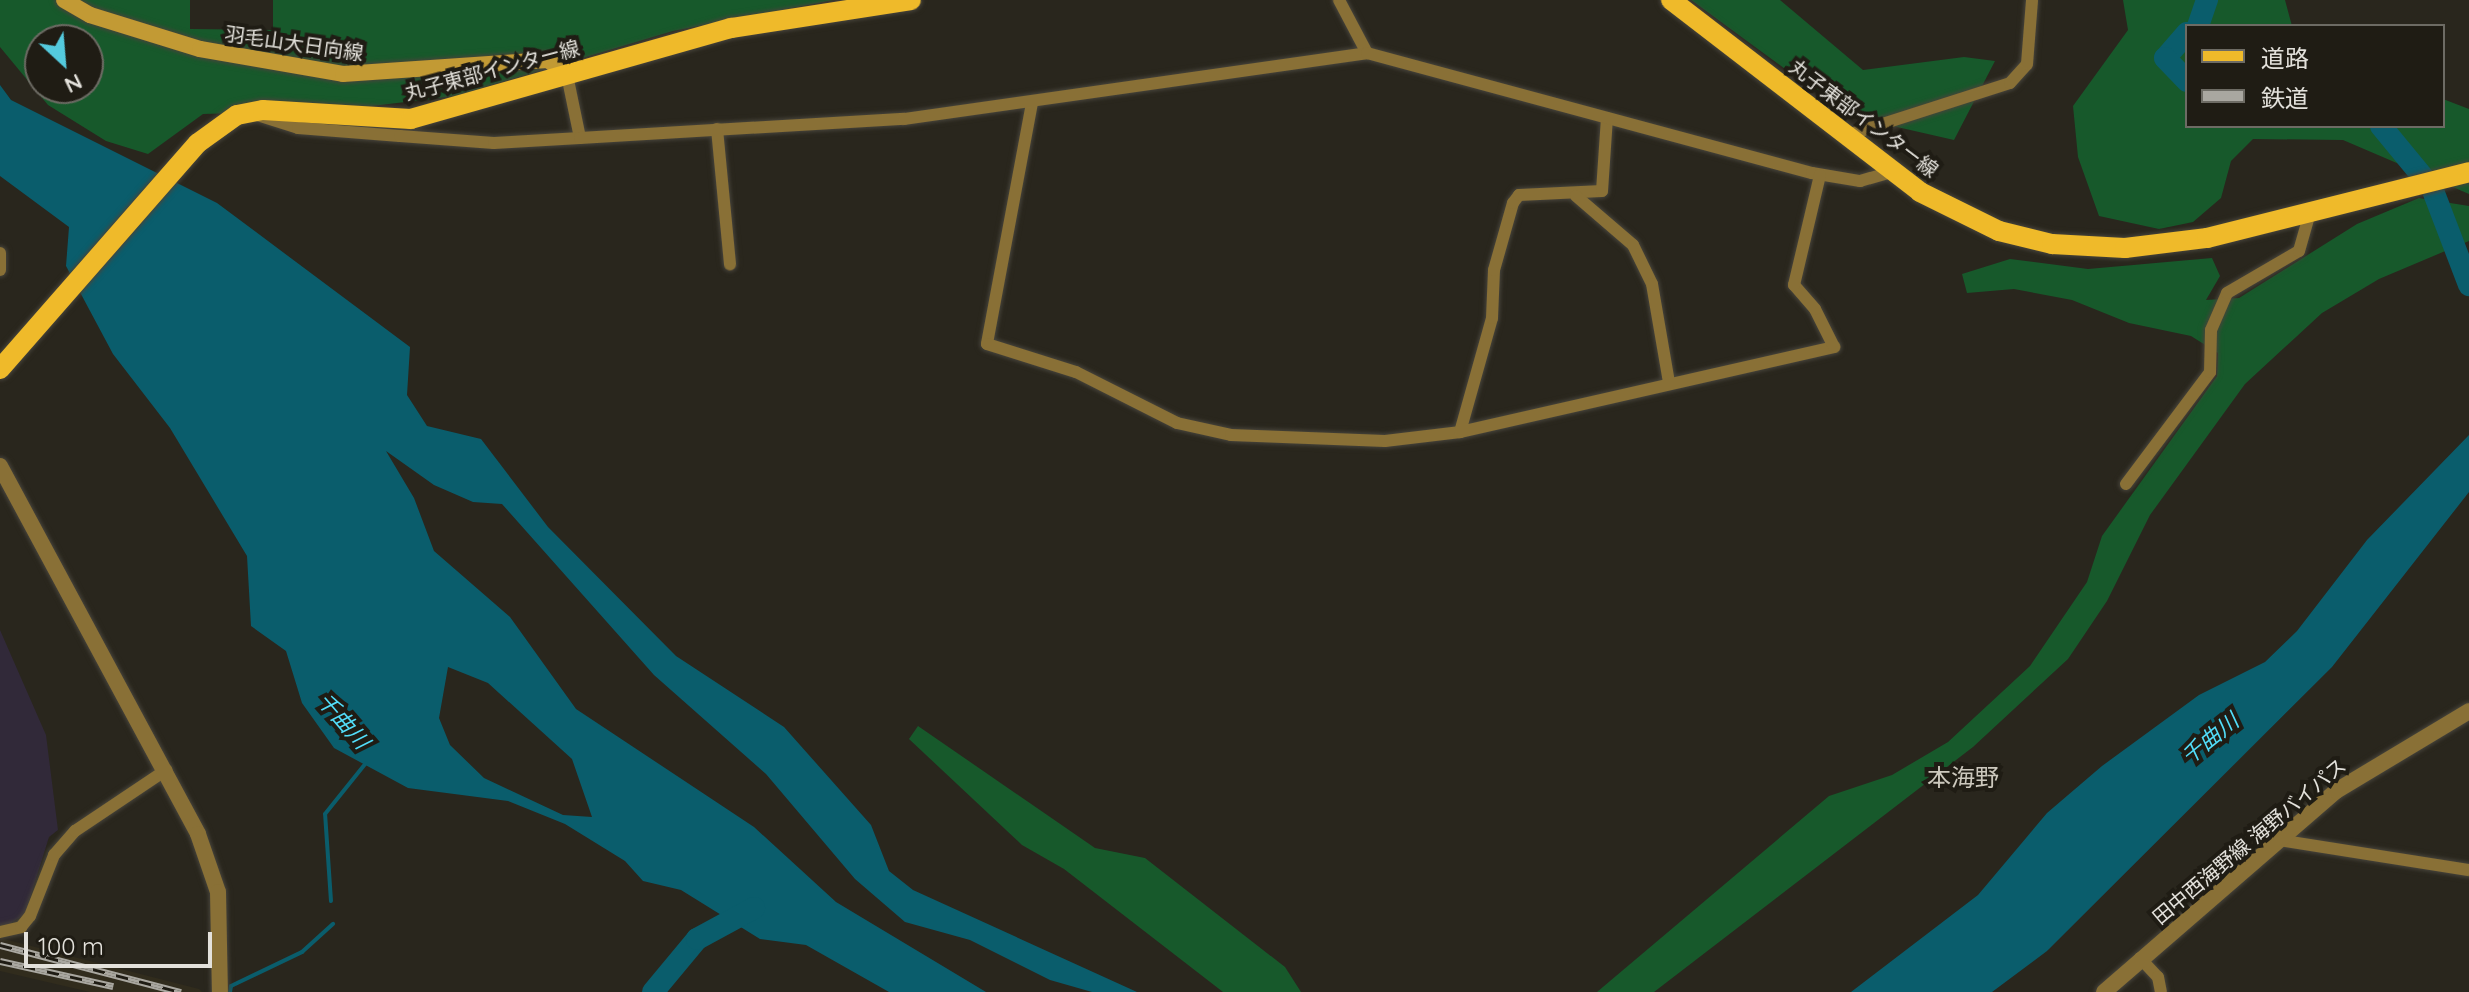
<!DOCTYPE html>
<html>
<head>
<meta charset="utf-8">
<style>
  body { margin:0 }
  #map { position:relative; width:2469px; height:992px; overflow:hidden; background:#29261d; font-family:Quicksand,"Noto Sans JP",sans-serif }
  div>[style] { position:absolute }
  .industrial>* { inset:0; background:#312939 }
  .built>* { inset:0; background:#312c1d }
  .forest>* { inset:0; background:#17592b }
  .water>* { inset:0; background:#0a5d6c }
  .stream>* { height:4px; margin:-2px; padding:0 2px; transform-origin:2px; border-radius:2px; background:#0a5d6c }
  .river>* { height:22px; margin:-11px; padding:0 11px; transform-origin:11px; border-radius:11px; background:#0a5d6c }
  .roads { filter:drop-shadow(0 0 2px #47443b) drop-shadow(0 0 2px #47443b) }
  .minor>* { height:12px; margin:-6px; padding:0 6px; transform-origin:6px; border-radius:6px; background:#897036 }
  .tertiary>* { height:16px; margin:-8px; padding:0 8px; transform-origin:8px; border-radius:8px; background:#897036 }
  .secondary>* { height:16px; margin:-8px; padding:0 8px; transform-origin:8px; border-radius:8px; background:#c29a34 }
  .primary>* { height:20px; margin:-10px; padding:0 10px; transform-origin:10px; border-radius:10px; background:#efba2a }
  .rail>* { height:7px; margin-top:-3.5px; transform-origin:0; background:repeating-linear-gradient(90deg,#1f1c14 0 12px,#a9a7a0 0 24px); box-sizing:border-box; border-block:2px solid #a9a7a0 }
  span { translate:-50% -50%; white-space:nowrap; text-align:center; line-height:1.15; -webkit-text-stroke:8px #1f1c14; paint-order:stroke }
  .street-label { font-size:20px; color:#e3e1db }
  .water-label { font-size:22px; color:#52ddf9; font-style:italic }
  .quarter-label { font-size:24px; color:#ccc8bd }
  .legend { position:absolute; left:2185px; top:24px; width:260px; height:104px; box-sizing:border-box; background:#1f1c14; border:2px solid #6d6b64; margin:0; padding:10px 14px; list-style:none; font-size:24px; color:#e3e1db }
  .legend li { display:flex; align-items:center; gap:16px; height:40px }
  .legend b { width:40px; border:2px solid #6d6b64 }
  .north { position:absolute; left:24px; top:24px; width:80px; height:80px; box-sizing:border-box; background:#1f1c14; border:2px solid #6d6b64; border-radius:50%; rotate:154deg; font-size:22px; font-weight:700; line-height:32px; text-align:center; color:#e3e1db }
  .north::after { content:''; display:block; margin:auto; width:28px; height:36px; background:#54cadd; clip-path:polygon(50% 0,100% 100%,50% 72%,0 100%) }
  .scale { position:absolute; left:24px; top:932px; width:188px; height:36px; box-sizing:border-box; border:4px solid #e3e1db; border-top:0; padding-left:10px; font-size:24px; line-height:28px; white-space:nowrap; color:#e3e1db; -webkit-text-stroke:6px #1f1c14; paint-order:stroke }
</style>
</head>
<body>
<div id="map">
  <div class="industrial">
    <i style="clip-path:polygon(0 630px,46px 735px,58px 830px,49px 837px,25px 914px,8px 925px,0 925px)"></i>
  </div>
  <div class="built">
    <i style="clip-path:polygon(0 938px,199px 989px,202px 992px,90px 992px,0 971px)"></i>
  </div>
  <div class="forest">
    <i style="clip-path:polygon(evenodd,0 0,190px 0,190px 29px,273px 30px,273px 0,834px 0,673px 31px,455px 96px,339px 110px,203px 114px,148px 154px,106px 141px,48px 105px,0 47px,0 0,40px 40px,88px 40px,88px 88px,40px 88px,40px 40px)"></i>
    <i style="clip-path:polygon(1691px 0,1780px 0,1863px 70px,1964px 57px,1995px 61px,1954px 140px,1849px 116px)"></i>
    <i style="clip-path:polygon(2123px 0,2285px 0,2292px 26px,2187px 26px,2187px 126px,2443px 126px,2443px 99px,2469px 109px,2469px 194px,2343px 140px,2253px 139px,2231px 161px,2221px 198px,2193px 222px,2159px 229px,2099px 216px,2078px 157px,2073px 106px,2128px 30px)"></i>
    <i style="clip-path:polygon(2419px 198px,2469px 206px,2469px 241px,2379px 279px,2322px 313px,2245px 384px,2150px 515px,2107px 601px,2068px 659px,1973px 747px,1654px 992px,1597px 992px,1829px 796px,1892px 775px,1948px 742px,2030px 666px,2087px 582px,2102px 536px,2217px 376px,2218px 353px,2191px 336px,2129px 323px,2072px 300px,2014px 289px,1967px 293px,1962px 274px,2010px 259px,2088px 269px,2212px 258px,2220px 276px,2206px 300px,2239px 298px,2357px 224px)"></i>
    <i style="clip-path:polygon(918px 726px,1095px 848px,1145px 858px,1285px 967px,1301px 992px,1223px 992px,1064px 869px,1022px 845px,909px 739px)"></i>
  </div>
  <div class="water">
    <i style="clip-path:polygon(evenodd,0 85px,11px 100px,217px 203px,410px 347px,407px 395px,427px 426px,481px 439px,548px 527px,676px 656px,784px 727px,871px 825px,889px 871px,913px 890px,1137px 992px,1092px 992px,1050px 980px,970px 940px,905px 922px,855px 879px,766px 774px,654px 675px,502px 504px,473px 502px,434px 485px,386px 451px,414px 498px,434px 551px,510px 617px,576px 709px,754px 827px,836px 902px,986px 992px,889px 992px,806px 945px,760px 939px,681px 890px,643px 881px,625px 861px,565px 824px,508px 801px,408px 788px,334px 748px,302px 703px,286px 651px,251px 626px,247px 556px,170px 428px,113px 354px,66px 266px,69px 227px,0 176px,0 85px,448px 667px,488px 683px,572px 759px,592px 817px,563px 815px,484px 778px,450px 745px,439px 718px,448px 667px)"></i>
    <i style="clip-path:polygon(2469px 435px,2469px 492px,2332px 667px,2047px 951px,1992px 992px,1851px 992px,1978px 895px,2047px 813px,2102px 766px,2199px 695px,2265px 662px,2297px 631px,2367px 540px)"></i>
  </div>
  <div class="stream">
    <i style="left:331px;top:901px;width:87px;rotate:-93.9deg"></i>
    <i style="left:325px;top:814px;width:65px;rotate:-51.2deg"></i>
    <i style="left:230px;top:992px;width:6px;rotate:-81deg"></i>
    <i style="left:231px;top:986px;width:79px;rotate:-25.6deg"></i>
    <i style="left:302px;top:952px;width:42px;rotate:-42.1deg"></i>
  </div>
  <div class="river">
    <i style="left:2198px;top:26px;width:28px;rotate:-71deg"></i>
    <i style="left:2187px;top:33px;width:33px;rotate:131deg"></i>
    <i style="left:2165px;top:58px;width:32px;rotate:46deg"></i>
    <i style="left:2381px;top:126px;width:80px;rotate:50.6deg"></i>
    <i style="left:2432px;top:188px;width:104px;rotate:69.1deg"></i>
    <i style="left:653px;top:992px;width:69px;rotate:-50.3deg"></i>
    <i style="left:697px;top:939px;width:65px;rotate:-28.5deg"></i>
  </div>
  <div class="roads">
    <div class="minor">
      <i style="left:1339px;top:0;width:60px;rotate:62.2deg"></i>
      <i style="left:567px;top:75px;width:64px;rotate:78.3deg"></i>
      <i style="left:1032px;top:103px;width:245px;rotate:100.6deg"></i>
      <i style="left:987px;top:344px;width:93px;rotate:17.5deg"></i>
      <i style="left:1076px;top:372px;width:113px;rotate:26.8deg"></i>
      <i style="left:1177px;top:423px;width:55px;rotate:12.5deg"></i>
      <i style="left:1231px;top:435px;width:154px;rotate:2.2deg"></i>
      <i style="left:1385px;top:441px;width:76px;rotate:-6.8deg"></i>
      <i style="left:1460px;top:432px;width:118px;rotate:-74.3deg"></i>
      <i style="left:1492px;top:318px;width:48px;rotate:-87.6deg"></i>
      <i style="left:1494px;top:270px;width:70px;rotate:-74.2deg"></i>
      <i style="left:1513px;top:203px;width:10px;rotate:-53deg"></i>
      <i style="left:1519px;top:195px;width:83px;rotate:-2.8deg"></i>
      <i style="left:1602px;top:191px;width:73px;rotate:-86.1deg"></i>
      <i style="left:251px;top:113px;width:49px;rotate:17.7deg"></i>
      <i style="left:298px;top:128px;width:102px;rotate:4.5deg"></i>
      <i style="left:400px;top:136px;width:94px;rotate:4.3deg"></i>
      <i style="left:494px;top:143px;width:86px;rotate:-3.3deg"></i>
      <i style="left:580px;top:138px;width:325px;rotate:-3.4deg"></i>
      <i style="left:904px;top:119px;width:468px;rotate:-8.1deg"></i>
      <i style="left:1367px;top:53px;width:461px;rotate:15.1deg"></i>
      <i style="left:1812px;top:173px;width:49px;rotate:9.5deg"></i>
      <i style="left:1860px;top:181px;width:32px;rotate:-16deg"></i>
      <i style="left:717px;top:129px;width:136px;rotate:84.5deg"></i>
      <i style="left:1845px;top:136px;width:173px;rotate:-17.8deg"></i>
      <i style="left:2010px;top:83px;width:25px;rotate:-48deg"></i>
      <i style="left:2027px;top:64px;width:64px;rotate:-85.5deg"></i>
      <i style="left:1576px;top:196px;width:75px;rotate:40.7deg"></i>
      <i style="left:1633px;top:245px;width:43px;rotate:64deg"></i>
      <i style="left:1652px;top:284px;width:99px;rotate:80.2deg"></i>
      <i style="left:0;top:253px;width:17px;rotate:90deg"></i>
      <i style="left:1460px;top:432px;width:384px;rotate:-12.8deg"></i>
      <i style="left:1834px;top:347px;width:42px;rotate:-116.6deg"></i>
      <i style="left:1815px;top:309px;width:32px;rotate:-131deg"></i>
      <i style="left:1794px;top:285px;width:113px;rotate:-76.7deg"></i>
      <i style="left:2126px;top:484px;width:140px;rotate:-53.1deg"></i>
      <i style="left:2210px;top:372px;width:42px;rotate:-88.6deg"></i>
      <i style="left:2211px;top:330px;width:40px;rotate:-66.6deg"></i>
      <i style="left:2227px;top:293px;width:83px;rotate:-30.3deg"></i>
      <i style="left:2299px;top:251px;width:37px;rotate:-74deg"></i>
      <i style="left:2279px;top:840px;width:192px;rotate:9deg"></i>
      <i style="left:0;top:932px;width:22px;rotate:-13deg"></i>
      <i style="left:21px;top:927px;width:14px;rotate:-51deg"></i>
      <i style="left:30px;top:916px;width:66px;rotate:-68.5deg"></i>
      <i style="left:54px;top:855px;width:32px;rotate:-49deg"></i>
      <i style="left:75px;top:831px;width:110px;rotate:-33.8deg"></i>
      <i style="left:2140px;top:958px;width:26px;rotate:47deg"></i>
      <i style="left:2158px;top:977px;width:15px;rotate:79deg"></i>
    </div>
    <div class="tertiary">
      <i style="left:0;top:466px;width:418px;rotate:61.7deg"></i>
      <i style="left:198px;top:834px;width:61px;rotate:71deg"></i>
      <i style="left:218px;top:892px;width:100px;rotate:88.9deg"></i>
      <i style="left:2104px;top:992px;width:307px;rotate:-40.9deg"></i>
      <i style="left:2336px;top:791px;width:155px;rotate:-31deg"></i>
    </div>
    <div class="secondary">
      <i style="left:64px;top:0;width:30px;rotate:30deg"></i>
      <i style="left:90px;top:15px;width:115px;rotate:17.2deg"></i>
      <i style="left:200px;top:49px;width:145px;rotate:9.9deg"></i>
      <i style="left:343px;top:74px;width:205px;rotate:-3.9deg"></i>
      <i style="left:548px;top:60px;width:24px;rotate:38deg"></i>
    </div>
    <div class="primary">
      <i style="left:1671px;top:0;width:314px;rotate:37.6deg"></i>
      <i style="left:1920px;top:192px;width:88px;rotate:26.3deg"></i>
      <i style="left:1999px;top:231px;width:55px;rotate:13.8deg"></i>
      <i style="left:2052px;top:244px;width:73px;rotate:3.1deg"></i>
      <i style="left:2125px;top:248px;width:83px;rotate:-7deg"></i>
      <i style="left:2207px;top:238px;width:270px;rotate:-14.1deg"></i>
      <i style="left:0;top:369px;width:300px;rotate:-48.8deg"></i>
      <i style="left:198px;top:143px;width:48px;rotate:-35.7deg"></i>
      <i style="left:237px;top:115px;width:26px;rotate:-11deg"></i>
      <i style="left:263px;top:110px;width:148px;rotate:3.5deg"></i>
      <i style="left:411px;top:119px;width:333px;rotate:-15.9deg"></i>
      <i style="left:731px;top:28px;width:182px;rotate:-8.8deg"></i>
    </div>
  </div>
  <div class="rail">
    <i style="left:0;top:945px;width:187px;rotate:14.6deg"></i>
    <i style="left:0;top:961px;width:116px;rotate:12.5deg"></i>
  </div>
  <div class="street-label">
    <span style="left:294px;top:43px;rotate:8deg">羽毛山大日向線</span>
    <span style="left:492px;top:70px;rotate:-15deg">丸子東部インター線</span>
    <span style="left:1864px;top:118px;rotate:37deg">丸子東部インター線</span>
    <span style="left:2249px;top:841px;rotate:-40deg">田中西海野線 海野バイパス</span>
  </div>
  <div class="water-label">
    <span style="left:343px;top:721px;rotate:49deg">千曲川</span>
    <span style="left:2210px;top:739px;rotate:-39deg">千曲川</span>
  </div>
  <div class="quarter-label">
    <span style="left:1963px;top:778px">本海野</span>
  </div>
  <ul class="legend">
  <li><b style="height:10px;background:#efba2a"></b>道路</li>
  <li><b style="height:10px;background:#a9a7a0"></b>鉄道</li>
  </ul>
  <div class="north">N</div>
  <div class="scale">100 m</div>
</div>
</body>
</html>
